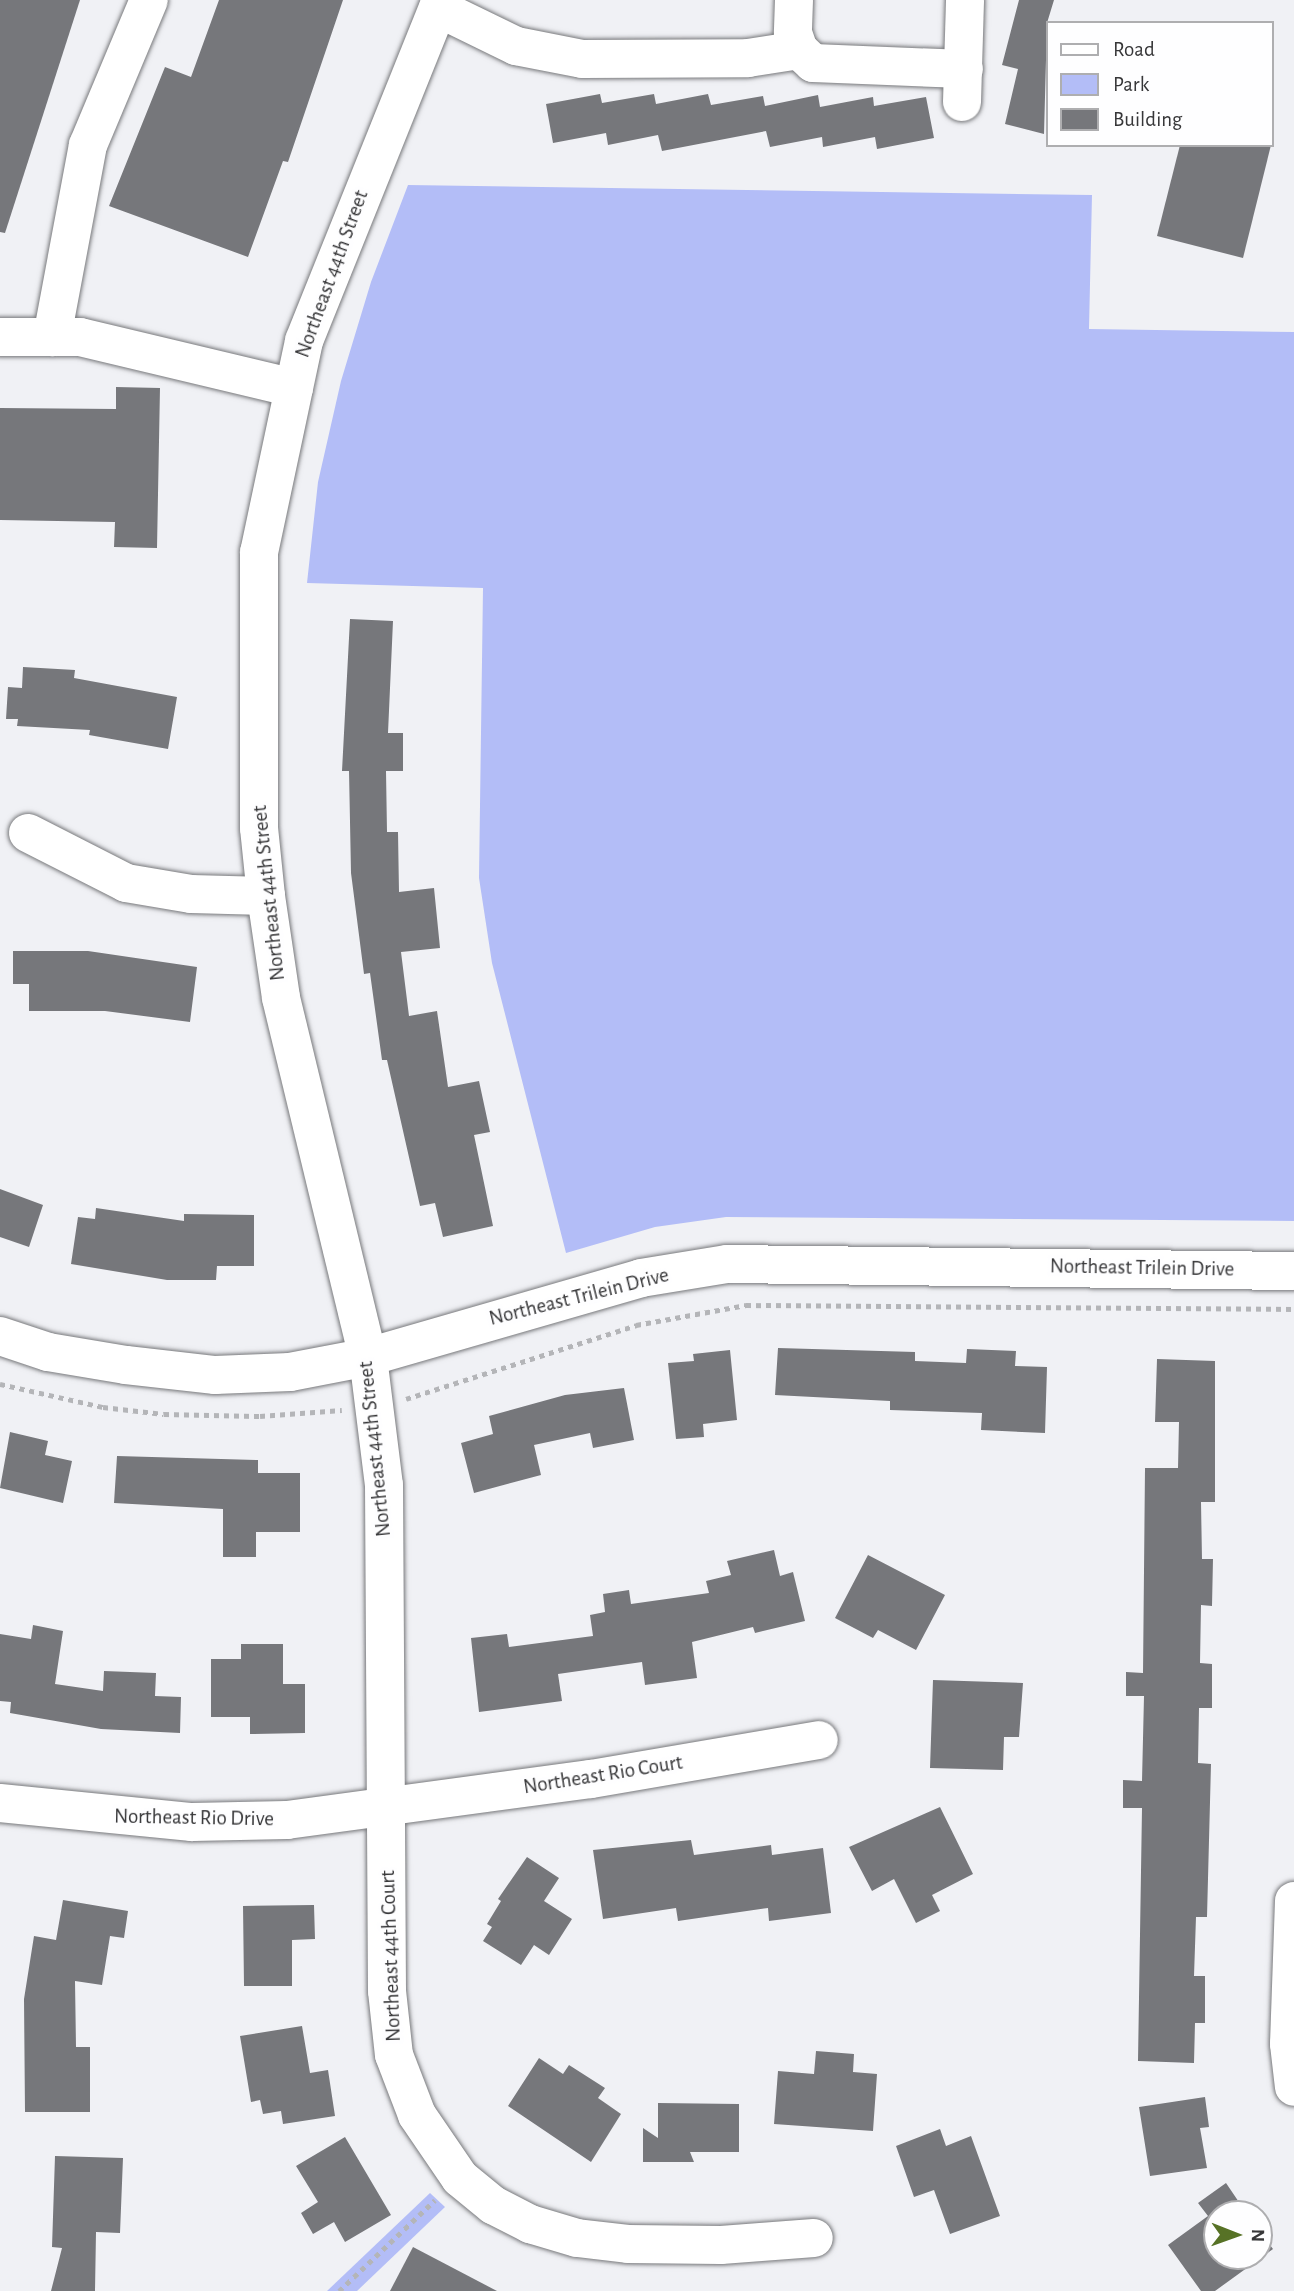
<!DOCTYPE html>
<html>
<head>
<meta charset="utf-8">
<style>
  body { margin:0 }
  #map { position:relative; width:1294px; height:2291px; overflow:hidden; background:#f0f1f5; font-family:"Alegreya Sans",sans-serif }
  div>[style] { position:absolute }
  .green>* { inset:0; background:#b3bdf7 }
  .building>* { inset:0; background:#76777b }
  .path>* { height:4.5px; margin-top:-2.25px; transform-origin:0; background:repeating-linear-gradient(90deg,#b4b5b8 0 5px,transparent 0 10px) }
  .roads { filter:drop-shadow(0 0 2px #78797c) drop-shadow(0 0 2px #78797c) }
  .minor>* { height:38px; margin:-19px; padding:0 19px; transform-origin:19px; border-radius:19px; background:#fff }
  span { translate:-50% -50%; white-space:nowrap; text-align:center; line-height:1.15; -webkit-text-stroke:7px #fefeff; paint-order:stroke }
  .street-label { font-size:21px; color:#373739 }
  .legend { position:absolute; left:1046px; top:21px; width:228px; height:126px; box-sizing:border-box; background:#fefeff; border:2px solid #aeaeb0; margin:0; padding:9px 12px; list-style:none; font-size:21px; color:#373739 }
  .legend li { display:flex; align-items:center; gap:14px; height:35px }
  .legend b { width:35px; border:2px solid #aeaeb0 }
  .north { position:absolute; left:1203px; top:2200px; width:70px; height:70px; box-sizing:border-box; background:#fefeff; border:2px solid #aeaeb0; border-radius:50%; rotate:91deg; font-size:19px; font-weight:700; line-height:28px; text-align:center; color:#373739 }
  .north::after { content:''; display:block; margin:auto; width:24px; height:32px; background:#577226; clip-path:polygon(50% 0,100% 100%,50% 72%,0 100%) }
</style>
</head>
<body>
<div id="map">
  <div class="green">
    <i style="clip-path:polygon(408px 185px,1092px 195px,1089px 329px,1294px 332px,1294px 1221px,726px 1217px,655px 1227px,566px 1253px,492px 963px,479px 878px,483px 588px,307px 583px,318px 482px,341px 381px,371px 282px)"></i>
    <i style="clip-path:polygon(430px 2193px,445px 2207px,357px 2291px,327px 2291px)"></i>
  </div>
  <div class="building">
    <i style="clip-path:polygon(0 0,80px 0,5px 233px,0 232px)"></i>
    <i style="clip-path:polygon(219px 0,343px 0,288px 162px,283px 161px,248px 257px,109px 206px,165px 67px,191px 77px)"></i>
    <i style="clip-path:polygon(1019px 0,1054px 0,1047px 23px,1044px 134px,1005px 124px,1018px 69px,1002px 65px)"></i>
    <i style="clip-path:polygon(600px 94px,602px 103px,654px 94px,656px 104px,708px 94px,711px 105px,763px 96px,765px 106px,818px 95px,820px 107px,873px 97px,874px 106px,926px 97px,934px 138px,877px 149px,875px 137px,823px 147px,822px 137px,770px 147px,766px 131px,662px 151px,658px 135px,608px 145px,606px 133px,553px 143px,546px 104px)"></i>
    <i style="clip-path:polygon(1180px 145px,1271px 145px,1243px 258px,1157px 236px)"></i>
    <i style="clip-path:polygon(116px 387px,160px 388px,157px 548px,114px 547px,115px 522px,0 520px,0 408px,116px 409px)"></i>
    <i style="clip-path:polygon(350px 619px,393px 621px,388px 733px,403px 733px,403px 771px,386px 771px,387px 832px,398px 832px,399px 892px,434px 888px,440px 948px,401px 952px,409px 1016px,437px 1011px,448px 1087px,479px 1081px,490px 1132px,474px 1135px,493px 1226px,443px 1237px,435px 1203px,420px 1206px,387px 1060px,382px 1060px,370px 973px,364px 974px,351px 873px,349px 771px,342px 771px)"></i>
    <i style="clip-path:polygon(23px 667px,75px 670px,74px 678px,177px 697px,168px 749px,89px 735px,90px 730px,17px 726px,18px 719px,6px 719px,8px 687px,22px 688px)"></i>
    <i style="clip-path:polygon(13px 951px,88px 951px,197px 967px,190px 1022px,105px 1011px,29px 1011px,29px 984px,13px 984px)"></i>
    <i style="clip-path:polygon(0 1189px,43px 1205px,29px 1247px,0 1237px)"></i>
    <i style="clip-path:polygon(96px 1208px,184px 1221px,184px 1214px,254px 1215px,254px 1266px,217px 1266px,216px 1280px,167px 1280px,71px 1264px,78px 1217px,95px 1219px)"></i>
    <i style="clip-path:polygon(778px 1348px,915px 1352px,915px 1361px,966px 1363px,967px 1349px,1016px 1351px,1015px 1366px,1047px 1367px,1045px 1433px,981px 1430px,982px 1413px,890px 1410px,890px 1401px,775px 1395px)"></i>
    <i style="clip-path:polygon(730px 1350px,737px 1420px,703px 1424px,704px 1437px,676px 1439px,668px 1363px,694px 1361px,693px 1354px)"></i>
    <i style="clip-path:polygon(1157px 1359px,1215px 1361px,1215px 1502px,1201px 1502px,1202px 1559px,1213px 1559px,1212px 1606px,1201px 1605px,1200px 1663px,1212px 1664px,1212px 1708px,1199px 1708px,1198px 1763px,1211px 1764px,1207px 1917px,1196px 1917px,1194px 1976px,1205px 1976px,1205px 2023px,1195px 2023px,1194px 2063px,1138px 2061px,1142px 1808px,1123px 1808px,1123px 1780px,1142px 1781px,1144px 1696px,1126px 1696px,1126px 1672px,1143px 1673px,1145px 1468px,1178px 1468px,1179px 1422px,1155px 1422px)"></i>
    <i style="clip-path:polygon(624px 1388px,634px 1440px,593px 1448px,590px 1433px,534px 1445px,541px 1475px,474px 1493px,461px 1443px,493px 1434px,489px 1416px,565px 1395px)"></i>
    <i style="clip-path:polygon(10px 1432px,48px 1441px,45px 1455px,72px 1461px,63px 1503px,0 1488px)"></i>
    <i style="clip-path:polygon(117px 1456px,258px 1460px,258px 1473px,300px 1473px,300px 1532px,256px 1532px,256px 1557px,223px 1557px,223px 1509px,114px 1503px)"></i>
    <i style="clip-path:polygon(774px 1550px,780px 1576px,793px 1572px,805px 1621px,755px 1633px,753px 1627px,692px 1642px,697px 1678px,645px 1685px,642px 1662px,558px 1674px,562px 1701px,479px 1712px,471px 1638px,507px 1634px,509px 1647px,593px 1636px,590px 1615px,605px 1612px,603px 1594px,629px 1590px,631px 1604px,709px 1593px,706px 1581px,731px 1575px,727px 1561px)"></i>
    <i style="clip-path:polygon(868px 1555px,945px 1595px,916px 1650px,878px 1630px,873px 1638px,835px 1618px)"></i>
    <i style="clip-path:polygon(33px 1625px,63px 1631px,55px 1684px,103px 1691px,104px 1671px,156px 1673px,155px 1696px,181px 1697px,180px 1733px,101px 1729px,10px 1713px,11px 1702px,0 1701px,0 1634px,31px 1639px)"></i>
    <i style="clip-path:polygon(241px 1644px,283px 1644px,283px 1684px,305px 1684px,305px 1733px,250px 1734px,250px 1717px,211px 1717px,211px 1659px,241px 1659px)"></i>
    <i style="clip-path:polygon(933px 1680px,1023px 1683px,1019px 1737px,1004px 1737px,1003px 1770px,930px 1768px)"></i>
    <i style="clip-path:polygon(940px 1807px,973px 1874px,932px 1895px,940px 1911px,916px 1923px,894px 1879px,872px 1891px,849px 1847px)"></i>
    <i style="clip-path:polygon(691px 1840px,694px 1855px,771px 1845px,772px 1855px,823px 1848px,831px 1913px,769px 1921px,768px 1908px,678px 1921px,676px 1908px,603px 1919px,593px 1850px)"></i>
    <i style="clip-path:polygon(527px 1857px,559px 1878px,544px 1901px,572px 1919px,549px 1955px,534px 1945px,521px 1965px,483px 1941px,492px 1927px,487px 1924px,501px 1901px,498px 1899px)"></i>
    <i style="clip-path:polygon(63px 1900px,128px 1911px,124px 1938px,110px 1936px,102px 1985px,75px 1981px,76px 2047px,90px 2047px,90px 2112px,25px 2112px,24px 1999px,34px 1936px,56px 1940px)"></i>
    <i style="clip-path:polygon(314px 1905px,315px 1939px,292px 1940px,292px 1986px,244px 1986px,243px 1906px)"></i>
    <i style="clip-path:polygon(302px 2026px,310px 2073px,328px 2070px,335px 2116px,283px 2124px,281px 2111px,263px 2114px,260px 2100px,251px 2102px,240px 2036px)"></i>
    <i style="clip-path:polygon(816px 2051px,854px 2054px,853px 2072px,877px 2074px,873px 2131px,774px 2124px,778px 2071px,814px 2074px)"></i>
    <i style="clip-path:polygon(539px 2058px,563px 2074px,569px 2065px,605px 2088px,598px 2098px,621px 2114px,591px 2162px,508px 2106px)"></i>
    <i style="clip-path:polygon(1205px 2097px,1209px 2127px,1200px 2128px,1207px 2168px,1150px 2176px,1139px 2107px)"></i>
    <i style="clip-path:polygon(658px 2103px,739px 2104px,739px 2152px,690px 2152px,694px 2162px,643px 2162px,643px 2128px,658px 2138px)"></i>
    <i style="clip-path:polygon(940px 2129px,946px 2146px,971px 2136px,1000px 2216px,950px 2234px,934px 2190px,914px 2197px,896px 2146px)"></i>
    <i style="clip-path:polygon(345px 2137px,391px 2215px,345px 2242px,334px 2222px,313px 2234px,301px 2213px,318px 2202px,296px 2166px)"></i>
    <i style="clip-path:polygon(55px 2156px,123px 2158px,120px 2233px,96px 2232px,95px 2291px,51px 2291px,62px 2248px,52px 2247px)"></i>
    <i style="clip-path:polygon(1226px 2183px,1247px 2214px,1217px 2214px,1217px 2256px,1259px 2256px,1259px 2230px,1273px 2249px,1215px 2291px,1201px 2291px,1168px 2245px,1208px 2216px,1198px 2203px)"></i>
    <i style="clip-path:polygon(413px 2247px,497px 2291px,390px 2291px)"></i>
  </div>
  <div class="path">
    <i style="left:0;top:1384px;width:106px;rotate:12.6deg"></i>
    <i style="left:103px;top:1407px;width:61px;rotate:6.5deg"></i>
    <i style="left:164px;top:1414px;width:96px;rotate:1.2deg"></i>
    <i style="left:260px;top:1416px;width:82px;rotate:-4.2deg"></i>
    <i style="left:406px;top:1399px;width:242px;rotate:-17.8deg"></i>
    <i style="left:636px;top:1325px;width:112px;rotate:-10.3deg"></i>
    <i style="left:746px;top:1305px;width:548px;rotate:0.42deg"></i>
    <i style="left:339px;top:2291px;width:132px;rotate:-43.5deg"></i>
  </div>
  <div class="roads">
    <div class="minor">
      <i style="left:441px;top:0;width:367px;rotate:111.9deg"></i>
      <i style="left:304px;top:341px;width:216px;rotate:102deg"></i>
      <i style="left:259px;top:552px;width:276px;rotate:90deg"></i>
      <i style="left:259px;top:828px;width:68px;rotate:84.1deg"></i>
      <i style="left:266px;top:896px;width:103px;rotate:81.6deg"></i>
      <i style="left:281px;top:998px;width:369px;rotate:76.4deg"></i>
      <i style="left:368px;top:1357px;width:129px;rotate:82.9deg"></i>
      <i style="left:384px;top:1485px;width:506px;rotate:89.66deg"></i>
      <i style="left:387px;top:1991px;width:64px;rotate:83.8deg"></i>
      <i style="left:394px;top:2055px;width:64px;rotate:69deg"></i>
      <i style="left:417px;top:2115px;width:76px;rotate:55.7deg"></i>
      <i style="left:460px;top:2178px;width:43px;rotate:39.3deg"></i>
      <i style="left:493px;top:2205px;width:42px;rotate:27.2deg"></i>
      <i style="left:530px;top:2224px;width:49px;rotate:16.6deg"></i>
      <i style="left:577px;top:2238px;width:51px;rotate:6.7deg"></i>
      <i style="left:628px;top:2244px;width:93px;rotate:0.6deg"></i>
      <i style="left:721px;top:2245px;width:93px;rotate:-4.3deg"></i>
      <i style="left:794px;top:0;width:33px;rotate:92deg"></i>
      <i style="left:793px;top:33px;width:18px;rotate:71deg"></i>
      <i style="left:438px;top:8px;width:87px;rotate:26deg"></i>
      <i style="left:516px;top:46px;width:67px;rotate:11.1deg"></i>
      <i style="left:582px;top:59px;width:166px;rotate:-0.3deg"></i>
      <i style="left:748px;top:58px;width:52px;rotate:-8.9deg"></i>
      <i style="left:799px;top:50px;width:19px;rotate:43deg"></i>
      <i style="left:813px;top:63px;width:151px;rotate:2.3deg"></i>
      <i style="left:962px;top:102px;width:102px;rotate:-88.3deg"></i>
      <i style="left:0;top:337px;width:80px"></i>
      <i style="left:80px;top:337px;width:220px;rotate:13.4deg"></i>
      <i style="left:52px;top:337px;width:195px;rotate:-79.4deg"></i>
      <i style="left:88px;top:145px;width:157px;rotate:-67.2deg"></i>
      <i style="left:28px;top:833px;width:110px;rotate:27deg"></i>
      <i style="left:126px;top:883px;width:66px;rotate:9.6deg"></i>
      <i style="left:191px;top:894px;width:75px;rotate:1.5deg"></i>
      <i style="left:0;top:1336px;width:51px;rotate:18.4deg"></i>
      <i style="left:48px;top:1352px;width:79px;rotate:9.5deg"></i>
      <i style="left:126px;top:1365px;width:90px;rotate:6.4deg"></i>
      <i style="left:215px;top:1375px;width:75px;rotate:-2.3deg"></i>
      <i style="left:290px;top:1372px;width:79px;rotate:-10.9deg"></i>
      <i style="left:368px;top:1357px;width:284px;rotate:-16.1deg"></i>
      <i style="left:641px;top:1278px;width:87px;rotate:-9.2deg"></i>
      <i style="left:727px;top:1264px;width:567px;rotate:0.71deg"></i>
      <i style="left:0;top:1803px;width:193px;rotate:5.7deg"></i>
      <i style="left:192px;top:1822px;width:95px;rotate:-1.2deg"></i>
      <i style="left:287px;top:1820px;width:307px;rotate:-7.7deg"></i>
      <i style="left:591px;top:1779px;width:231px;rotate:-9.7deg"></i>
      <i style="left:1294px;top:1901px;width:143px;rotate:92deg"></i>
      <i style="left:1289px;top:2044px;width:43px;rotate:83.4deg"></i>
    </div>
  </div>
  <div class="street-label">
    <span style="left:332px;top:274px;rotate:-70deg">Northeast 44th Street</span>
    <span style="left:269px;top:893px;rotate:-96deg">Northeast 44th Street</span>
    <span style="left:1142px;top:1268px;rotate:1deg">Northeast Trilein Drive</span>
    <span style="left:579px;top:1297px;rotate:-14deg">Northeast Trilein Drive</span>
    <span style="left:375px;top:1449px;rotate:-96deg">Northeast 44th Street</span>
    <span style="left:603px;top:1775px;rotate:-9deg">Northeast Rio Court</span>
    <span style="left:194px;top:1818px;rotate:1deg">Northeast Rio Drive</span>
    <span style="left:391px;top:1956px;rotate:-92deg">Northeast 44th Court</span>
  </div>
  <ul class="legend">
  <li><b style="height:9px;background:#fff"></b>Road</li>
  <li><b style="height:19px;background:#b3bdf7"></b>Park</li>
  <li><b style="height:19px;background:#76777b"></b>Building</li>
  </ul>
  <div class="north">N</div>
</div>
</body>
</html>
